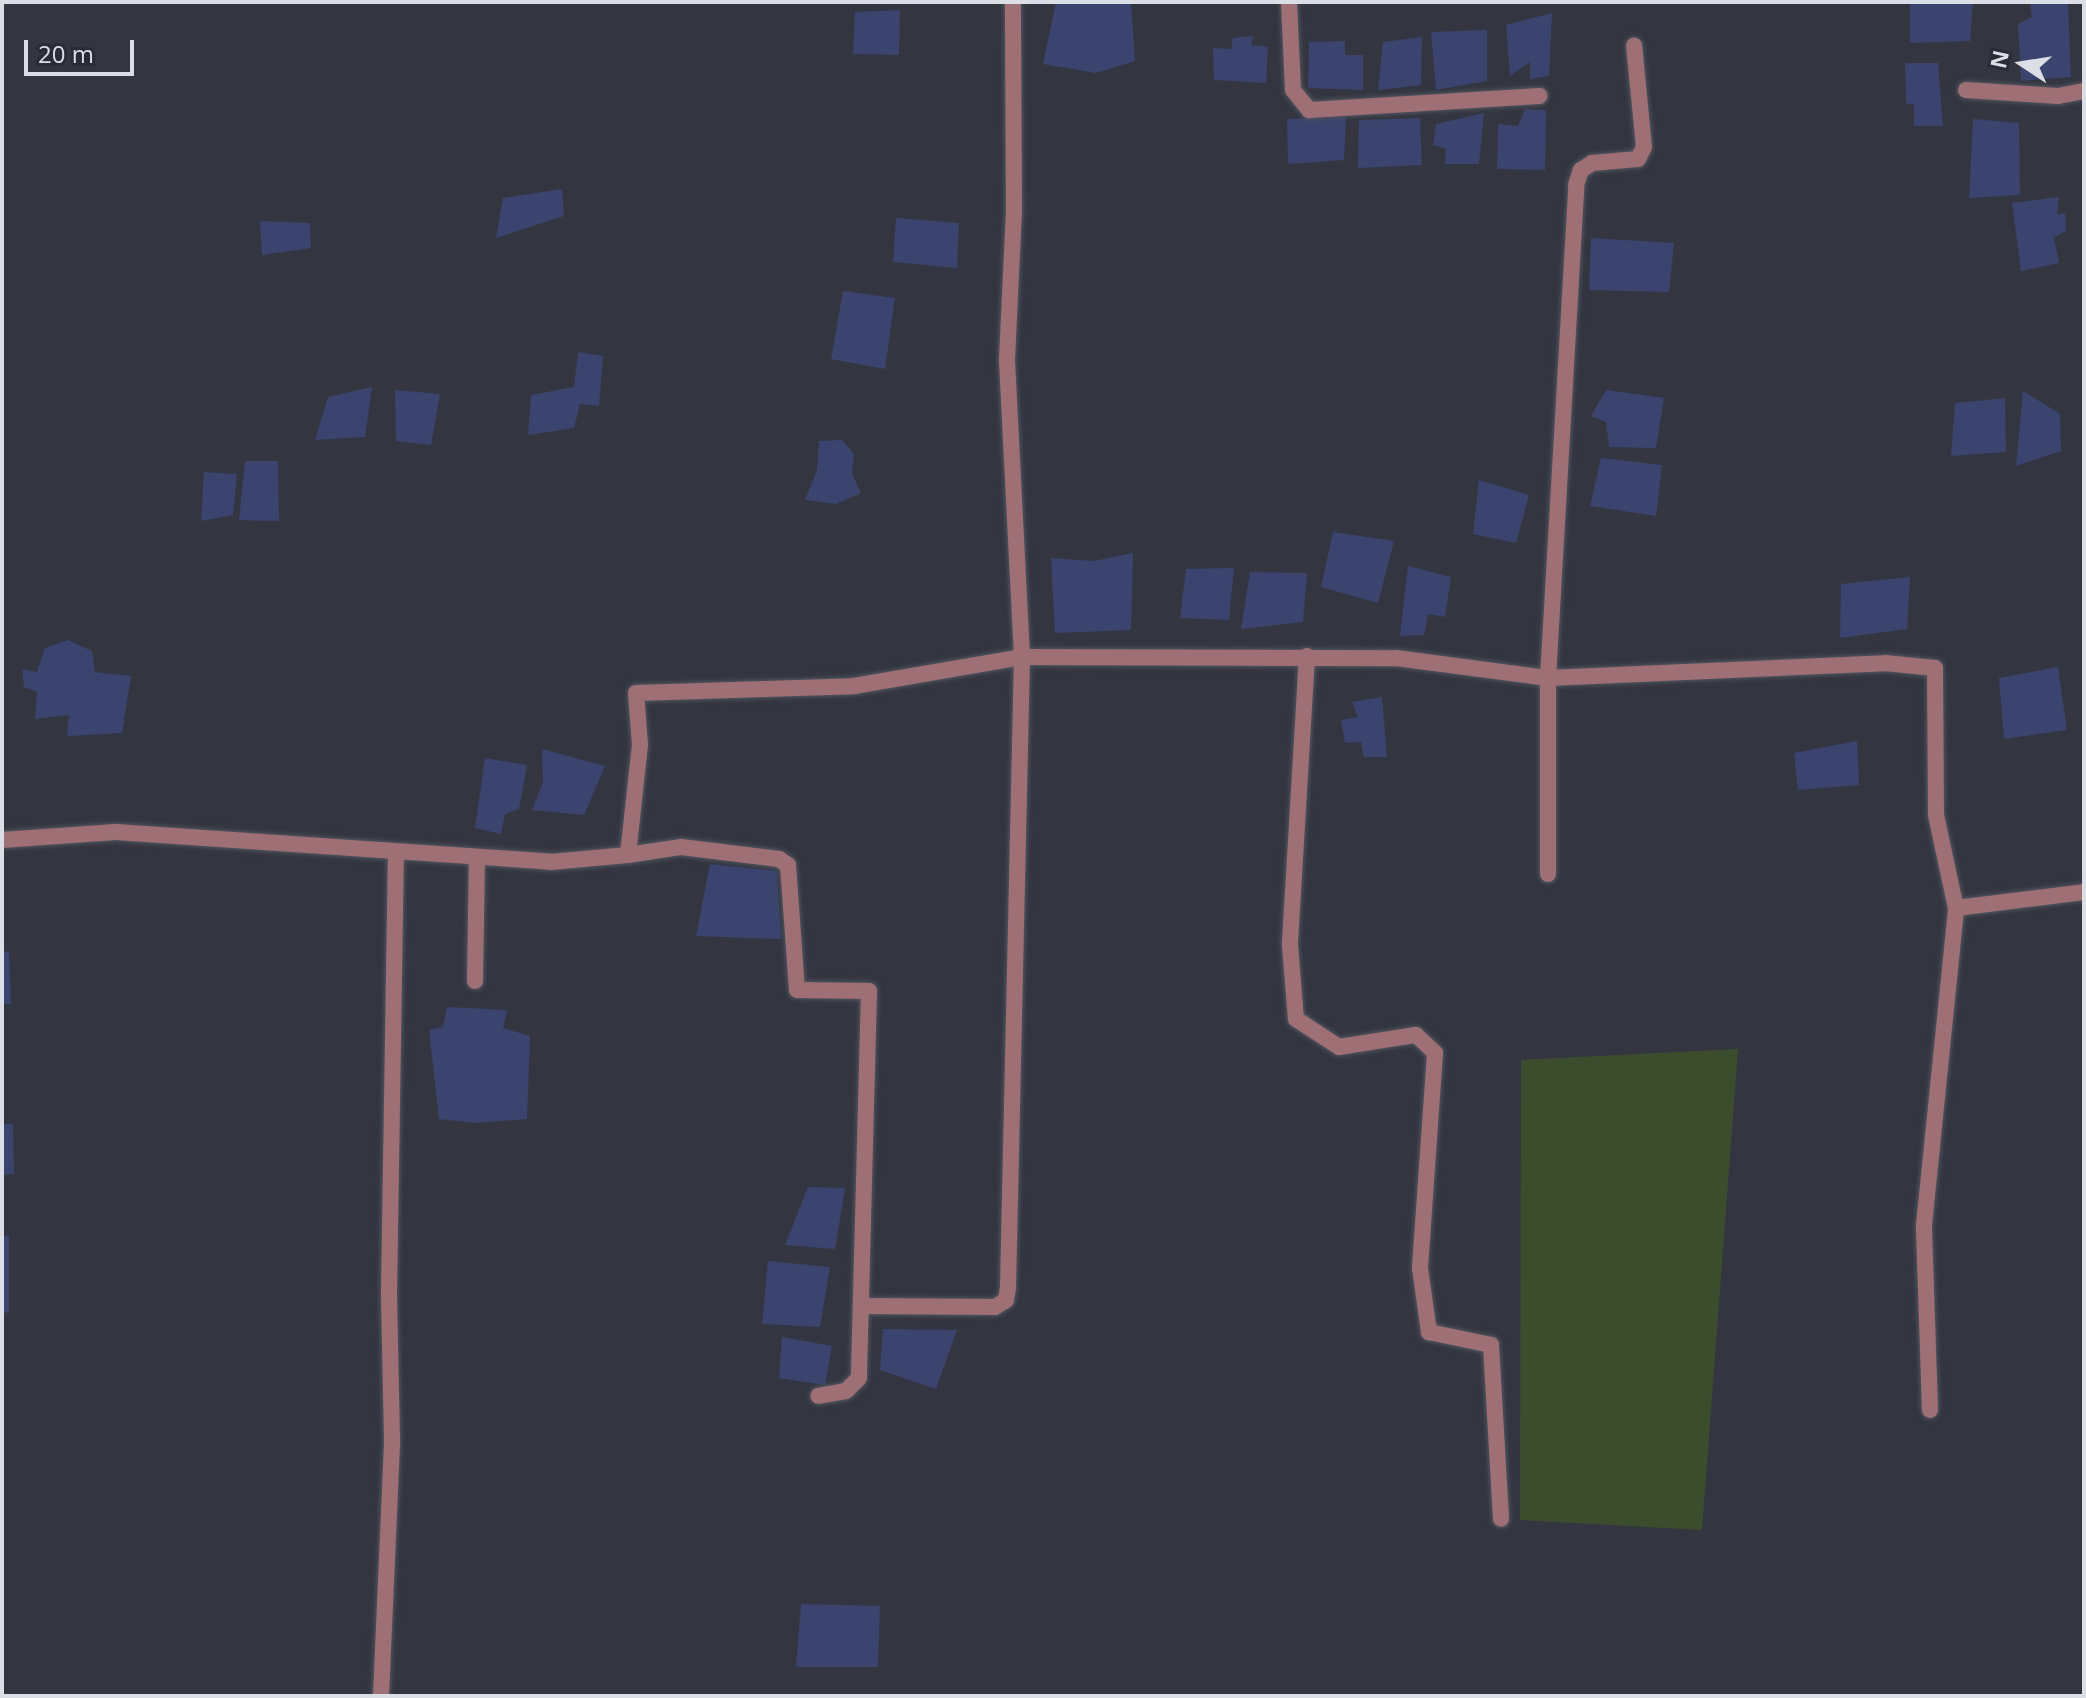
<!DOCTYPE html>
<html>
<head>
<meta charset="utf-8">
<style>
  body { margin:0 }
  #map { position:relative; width:2086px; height:1698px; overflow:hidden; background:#333640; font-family:"Open Sans",sans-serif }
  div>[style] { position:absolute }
  .green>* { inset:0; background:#3c4d2e }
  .building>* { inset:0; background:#3b446e }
  .roads { filter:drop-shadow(0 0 2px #51545e) drop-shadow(0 0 2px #51545e) }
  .minor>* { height:16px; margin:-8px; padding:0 8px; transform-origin:8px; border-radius:8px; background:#9e7075 }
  span { translate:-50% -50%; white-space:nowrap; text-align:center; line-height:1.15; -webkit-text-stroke:8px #292c36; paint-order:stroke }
  .frame { position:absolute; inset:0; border:4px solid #dcdee5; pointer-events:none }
  .north { position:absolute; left:1982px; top:24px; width:80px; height:80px; -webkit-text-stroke:6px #292c36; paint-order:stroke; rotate:282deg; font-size:22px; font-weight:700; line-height:32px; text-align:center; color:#dcdee5 }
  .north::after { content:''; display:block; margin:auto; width:28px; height:36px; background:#dcdee5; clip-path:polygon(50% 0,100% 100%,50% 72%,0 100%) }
  .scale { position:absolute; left:24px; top:40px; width:110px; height:36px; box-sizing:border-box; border:4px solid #dcdee5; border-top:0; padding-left:10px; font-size:24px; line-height:28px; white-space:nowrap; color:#dcdee5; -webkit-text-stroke:6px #292c36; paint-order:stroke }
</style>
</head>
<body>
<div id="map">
  <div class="green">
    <i style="clip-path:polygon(1738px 1049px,1702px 1530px,1520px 1520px,1521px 1060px)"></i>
  </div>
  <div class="building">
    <i style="clip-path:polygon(1056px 2px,1131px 2px,1135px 61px,1096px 73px,1043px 64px)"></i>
    <i style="clip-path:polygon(1910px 2px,1973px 2px,1970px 41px,1910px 43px)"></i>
    <i style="clip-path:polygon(2030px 3px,2068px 3px,2071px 77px,2021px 81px,2018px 24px,2032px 17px)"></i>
    <i style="clip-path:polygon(900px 10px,899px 55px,853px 54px,855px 12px)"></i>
    <i style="clip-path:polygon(1552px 13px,1549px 76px,1530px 79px,1530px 62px,1510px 76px,1506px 25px)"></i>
    <i style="clip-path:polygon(1487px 30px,1487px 81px,1436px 90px,1431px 32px)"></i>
    <i style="clip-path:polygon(1253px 36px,1251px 45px,1268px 47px,1266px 83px,1214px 80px,1213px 48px,1231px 49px,1233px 38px)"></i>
    <i style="clip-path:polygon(1422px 37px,1421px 85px,1378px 90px,1383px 42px)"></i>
    <i style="clip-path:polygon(1345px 41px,1345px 55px,1363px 55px,1363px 90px,1308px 88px,1309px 42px)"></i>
    <i style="clip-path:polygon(1905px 63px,1938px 63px,1943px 126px,1914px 126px,1914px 105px,1906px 103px)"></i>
    <i style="clip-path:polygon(1525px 109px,1546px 110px,1545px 170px,1497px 169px,1498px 124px,1518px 126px)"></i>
    <i style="clip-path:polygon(1484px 113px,1479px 164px,1445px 164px,1446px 149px,1433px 145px,1436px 124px)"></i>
    <i style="clip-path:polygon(1346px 117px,1344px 160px,1288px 164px,1287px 119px)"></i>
    <i style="clip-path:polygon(1420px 118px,1422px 165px,1358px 168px,1359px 120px)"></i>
    <i style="clip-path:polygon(1973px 119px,2019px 123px,2020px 195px,1969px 198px)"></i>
    <i style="clip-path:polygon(562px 189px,564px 216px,496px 238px,503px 198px)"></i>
    <i style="clip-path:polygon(2059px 197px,2057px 215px,2065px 213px,2066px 231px,2054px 237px,2059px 263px,2021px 271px,2012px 203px)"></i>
    <i style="clip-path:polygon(896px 218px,959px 223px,957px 268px,893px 262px)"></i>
    <i style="clip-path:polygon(260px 221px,310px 223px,311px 248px,262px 255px)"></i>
    <i style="clip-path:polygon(1591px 238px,1674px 243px,1669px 292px,1589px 290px)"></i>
    <i style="clip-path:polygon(843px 291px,895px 298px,885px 369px,831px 359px)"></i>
    <i style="clip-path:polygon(578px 352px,603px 356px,599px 406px,580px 404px,574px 428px,528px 435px,531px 395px,574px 387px)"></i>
    <i style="clip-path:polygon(372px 387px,365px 437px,315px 440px,328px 397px)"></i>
    <i style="clip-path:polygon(395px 390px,440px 394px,431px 445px,396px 441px)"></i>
    <i style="clip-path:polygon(1606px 390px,1664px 398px,1656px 448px,1609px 447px,1606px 422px,1591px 416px)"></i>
    <i style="clip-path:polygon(2023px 391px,2060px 414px,2061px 451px,2016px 466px)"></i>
    <i style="clip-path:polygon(2005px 398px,2006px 452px,1951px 456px,1955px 403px)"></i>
    <i style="clip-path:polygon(842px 440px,854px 454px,852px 474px,861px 493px,836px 504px,805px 500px,817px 470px,819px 441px)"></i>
    <i style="clip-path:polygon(1601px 458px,1662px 465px,1656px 516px,1590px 506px)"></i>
    <i style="clip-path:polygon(245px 461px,278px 461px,279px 521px,239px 520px)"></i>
    <i style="clip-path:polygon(204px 472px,237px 474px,233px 515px,201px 521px)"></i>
    <i style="clip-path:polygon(1479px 480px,1529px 495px,1516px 543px,1473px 534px)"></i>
    <i style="clip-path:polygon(1333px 532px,1394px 541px,1378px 603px,1321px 587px)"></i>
    <i style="clip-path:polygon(1133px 553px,1131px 630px,1055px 633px,1051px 558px,1094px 561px)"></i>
    <i style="clip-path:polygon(1408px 566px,1451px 577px,1445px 617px,1428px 614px,1424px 635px,1400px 636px)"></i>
    <i style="clip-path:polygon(1234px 568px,1229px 620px,1180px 618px,1186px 569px)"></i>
    <i style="clip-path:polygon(1250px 572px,1307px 573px,1303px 622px,1241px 629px)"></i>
    <i style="clip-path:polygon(1910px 577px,1907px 629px,1840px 638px,1841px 584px)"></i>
    <i style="clip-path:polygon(68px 640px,92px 651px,95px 672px,131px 676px,122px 733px,67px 736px,69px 715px,35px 719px,37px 692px,24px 687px,22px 669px,37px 672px,45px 648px)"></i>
    <i style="clip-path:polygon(2058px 667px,2067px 730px,2004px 739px,1999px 678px)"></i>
    <i style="clip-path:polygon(1382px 697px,1387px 757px,1364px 757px,1361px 742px,1345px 743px,1341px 720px,1358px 717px,1352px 702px)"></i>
    <i style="clip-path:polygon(1857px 741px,1859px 785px,1798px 790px,1794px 753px)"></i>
    <i style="clip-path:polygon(542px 749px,605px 766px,584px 815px,532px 810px,543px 782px)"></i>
    <i style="clip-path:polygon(485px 758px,527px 765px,519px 809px,505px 814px,501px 834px,475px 828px)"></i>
    <i style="clip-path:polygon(710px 864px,777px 871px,781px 939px,696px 936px)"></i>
    <i style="clip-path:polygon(2px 951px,9px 952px,11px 1004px,2px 1004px)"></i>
    <i style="clip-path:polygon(447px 1007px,507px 1010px,503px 1028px,530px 1036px,527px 1119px,476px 1123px,439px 1119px,429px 1030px,443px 1027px)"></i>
    <i style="clip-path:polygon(2px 1124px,13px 1124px,14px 1174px,2px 1175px)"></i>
    <i style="clip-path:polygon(808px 1187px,845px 1188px,835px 1249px,785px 1245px)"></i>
    <i style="clip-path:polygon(9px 1235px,9px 1313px,2px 1312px,2px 1236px)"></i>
    <i style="clip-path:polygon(768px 1261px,830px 1267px,820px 1327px,762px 1324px)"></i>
    <i style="clip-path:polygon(883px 1329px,957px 1330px,936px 1389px,880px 1370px)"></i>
    <i style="clip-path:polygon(782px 1337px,832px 1346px,825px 1385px,779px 1378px)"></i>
    <i style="clip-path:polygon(801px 1604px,880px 1606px,878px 1667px,796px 1667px)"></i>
  </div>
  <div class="roads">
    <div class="minor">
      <i style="left:1289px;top:2px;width:88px;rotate:87.4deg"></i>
      <i style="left:1293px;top:90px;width:26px;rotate:51deg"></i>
      <i style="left:1309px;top:110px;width:231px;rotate:-3.5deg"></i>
      <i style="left:1966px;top:90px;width:92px;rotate:3.7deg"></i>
      <i style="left:2058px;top:96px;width:26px;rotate:-11deg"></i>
      <i style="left:1307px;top:656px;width:289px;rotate:93.4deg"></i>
      <i style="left:1290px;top:945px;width:74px;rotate:85.4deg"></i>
      <i style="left:1296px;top:1019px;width:51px;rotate:33.1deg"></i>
      <i style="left:1339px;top:1047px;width:78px;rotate:-8.9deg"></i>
      <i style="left:1416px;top:1035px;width:26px;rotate:43deg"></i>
      <i style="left:1435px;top:1053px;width:216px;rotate:94deg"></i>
      <i style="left:1420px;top:1268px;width:65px;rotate:82deg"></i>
      <i style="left:1429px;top:1332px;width:63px;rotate:11.8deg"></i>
      <i style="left:1491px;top:1345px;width:174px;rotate:86.7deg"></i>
      <i style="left:2px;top:840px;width:114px;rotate:-4deg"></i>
      <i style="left:116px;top:832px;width:436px;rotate:3.9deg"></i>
      <i style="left:551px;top:862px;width:77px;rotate:-5.2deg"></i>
      <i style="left:628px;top:855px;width:111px;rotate:-83.8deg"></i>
      <i style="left:640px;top:745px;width:52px;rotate:-94.4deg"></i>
      <i style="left:636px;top:693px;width:218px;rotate:-1.8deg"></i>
      <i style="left:854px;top:686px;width:170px;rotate:-9.8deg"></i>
      <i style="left:1022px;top:657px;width:374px;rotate:0.2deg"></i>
      <i style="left:1396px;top:658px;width:153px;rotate:7.5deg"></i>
      <i style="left:1548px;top:678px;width:337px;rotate:-2.5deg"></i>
      <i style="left:1885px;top:663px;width:50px;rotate:5.7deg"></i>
      <i style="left:1935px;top:668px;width:147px;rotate:89.6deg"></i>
      <i style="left:1936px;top:815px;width:95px;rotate:77.9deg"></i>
      <i style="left:1956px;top:908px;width:129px;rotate:-7.1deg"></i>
      <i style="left:628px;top:855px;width:54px;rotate:-8.6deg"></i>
      <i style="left:681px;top:847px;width:99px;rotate:7deg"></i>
      <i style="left:779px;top:859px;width:11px;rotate:34deg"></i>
      <i style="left:788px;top:865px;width:125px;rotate:85.9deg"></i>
      <i style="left:797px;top:990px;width:72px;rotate:0.8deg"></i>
      <i style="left:869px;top:991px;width:387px;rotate:91.5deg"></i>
      <i style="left:859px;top:1378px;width:18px;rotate:135deg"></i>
      <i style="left:846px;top:1391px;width:28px;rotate:170deg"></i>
      <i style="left:1548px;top:874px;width:196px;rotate:-90deg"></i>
      <i style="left:1548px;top:678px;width:494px;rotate:-86.7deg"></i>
      <i style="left:1576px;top:185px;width:16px;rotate:-72deg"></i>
      <i style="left:1581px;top:170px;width:13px;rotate:-32deg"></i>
      <i style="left:1592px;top:163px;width:46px;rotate:-5deg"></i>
      <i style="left:1638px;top:159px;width:13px;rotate:-63deg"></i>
      <i style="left:1644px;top:147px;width:102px;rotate:-95.6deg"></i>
      <i style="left:475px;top:981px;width:124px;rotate:-89.1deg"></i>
      <i style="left:862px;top:1306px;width:133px;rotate:0.4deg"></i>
      <i style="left:995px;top:1307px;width:13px;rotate:-32deg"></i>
      <i style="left:1006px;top:1300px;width:13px;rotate:-81deg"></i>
      <i style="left:1008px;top:1287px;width:630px;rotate:-88.73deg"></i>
      <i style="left:1022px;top:657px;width:298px;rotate:-92.9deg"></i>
      <i style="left:1007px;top:359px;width:146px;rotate:-87.3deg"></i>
      <i style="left:1014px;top:213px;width:211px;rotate:-90.3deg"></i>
      <i style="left:1930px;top:1410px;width:185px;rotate:-91.9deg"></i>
      <i style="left:1924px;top:1225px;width:319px;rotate:-84.2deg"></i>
      <i style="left:381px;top:1696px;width:257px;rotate:-87.5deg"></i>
      <i style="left:392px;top:1439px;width:145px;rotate:-91.2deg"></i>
      <i style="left:389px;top:1294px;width:442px;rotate:-89.1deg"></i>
    </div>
  </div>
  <div class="frame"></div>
  <div class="north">N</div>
  <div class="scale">20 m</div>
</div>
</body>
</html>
